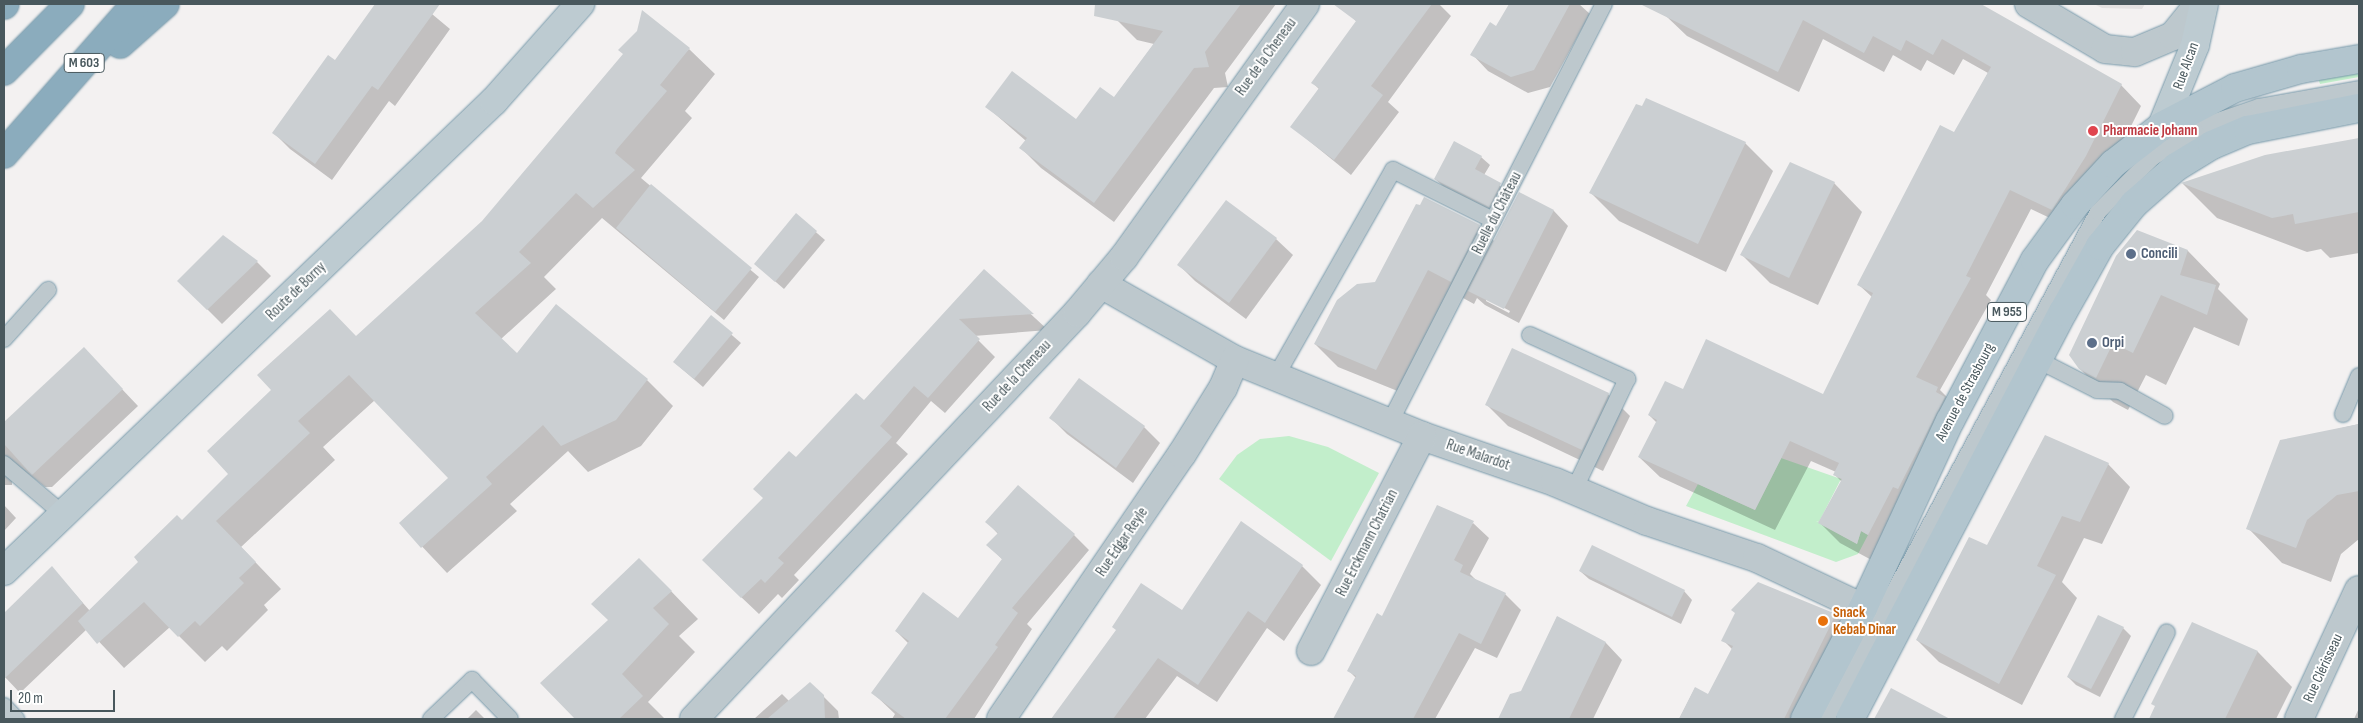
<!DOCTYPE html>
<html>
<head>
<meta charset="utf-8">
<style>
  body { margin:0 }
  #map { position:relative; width:2363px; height:723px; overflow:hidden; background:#f3f1f1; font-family:"Sofia Sans Condensed",sans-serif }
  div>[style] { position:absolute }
  .education>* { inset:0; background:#e4e2e2 }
  .green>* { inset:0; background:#c2eecb }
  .shadow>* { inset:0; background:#0003 }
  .building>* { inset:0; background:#cbcfd2 }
  .roads { filter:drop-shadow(0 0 1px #7698a9) drop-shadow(0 0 1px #7698a9) }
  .lane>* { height:16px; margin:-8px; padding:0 8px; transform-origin:8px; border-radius:8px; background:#bdc8cd }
  .street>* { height:28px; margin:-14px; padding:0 14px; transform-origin:14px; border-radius:14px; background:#bdc8cd }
  .secondary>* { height:28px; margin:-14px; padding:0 14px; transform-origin:14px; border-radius:14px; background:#bdcbd1 }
  .primary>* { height:28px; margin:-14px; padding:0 14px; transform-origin:14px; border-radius:14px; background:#b2c5ce }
  .highway>* { height:28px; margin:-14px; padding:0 14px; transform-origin:14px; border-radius:14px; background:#8bacbd }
  .dots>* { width:14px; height:14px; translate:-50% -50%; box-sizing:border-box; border:2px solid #fff; border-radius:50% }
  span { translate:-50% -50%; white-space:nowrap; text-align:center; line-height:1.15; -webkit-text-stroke:4px #fff; paint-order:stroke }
  .shield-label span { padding:1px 4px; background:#fff; border:1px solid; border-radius:4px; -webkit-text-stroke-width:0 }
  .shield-label { font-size:14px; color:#49585d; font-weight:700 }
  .street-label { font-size:15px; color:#49585d }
  .health-label { font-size:15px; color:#be3a42; font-weight:700 }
  .left { translate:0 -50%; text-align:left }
  .service-label { font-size:15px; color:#4e5e75; font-weight:700 }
  .food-label { font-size:15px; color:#c56008; font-weight:700 }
  .frame { position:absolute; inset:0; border:5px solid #49585d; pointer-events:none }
  .scale { position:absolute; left:10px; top:690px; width:105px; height:22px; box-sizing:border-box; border:2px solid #49585d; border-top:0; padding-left:6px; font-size:15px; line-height:18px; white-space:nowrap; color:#49585d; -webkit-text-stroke:4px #fff; paint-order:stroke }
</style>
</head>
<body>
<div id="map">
  <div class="education">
    <i style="clip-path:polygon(2094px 4px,2145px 4px,2142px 9px,2102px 8px)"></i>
  </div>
  <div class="green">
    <i style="clip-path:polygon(2359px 71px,2359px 77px,2320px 84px,2318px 78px)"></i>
    <i style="clip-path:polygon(1289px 436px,1328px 447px,1379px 473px,1331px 561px,1219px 479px,1237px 455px,1260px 439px)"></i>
    <i style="clip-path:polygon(1781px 458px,1841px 479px,1819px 522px,1816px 521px,1857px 544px,1861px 531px,1868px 535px,1858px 554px,1836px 562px,1686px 506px,1698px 484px,1755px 510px)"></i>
  </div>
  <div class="shadow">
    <i style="clip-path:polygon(377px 4px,420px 4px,450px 29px,395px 106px,389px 101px,332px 180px,290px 149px,274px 133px,335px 61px)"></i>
    <i style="clip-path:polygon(1120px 4px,1276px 4px,1225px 73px,1228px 87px,1214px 88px,1114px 222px,1041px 168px,1021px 148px,1026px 141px,987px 107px,1077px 121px,1114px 98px,1154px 44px,1137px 40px,1117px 20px)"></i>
    <i style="clip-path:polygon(1360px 4px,1439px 4px,1451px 16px,1388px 102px,1399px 112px,1351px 175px,1292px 127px,1319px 89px,1313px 83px,1357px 22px,1351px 16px)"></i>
    <i style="clip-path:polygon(1510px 4px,1579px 4px,1590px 14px,1550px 87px,1528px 93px,1488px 71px,1472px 54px,1496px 28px)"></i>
    <i style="clip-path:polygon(1673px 4px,1978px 4px,2121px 85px,2141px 106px,2106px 177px,2073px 229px,2031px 209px,1986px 295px,1991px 300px,1940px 390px,1958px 408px,1877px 563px,1840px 543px,1820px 523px,1842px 482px,1835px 475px,1836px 472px,1811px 461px,1775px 530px,1660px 477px,1639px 457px,1657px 423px,1649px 415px,1683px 390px,1823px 396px,1872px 297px,1859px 285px,1955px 134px,1988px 73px,1963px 59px,1954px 75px,1927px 60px,1921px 71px,1893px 55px,1884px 72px,1823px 39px,1799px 92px,1687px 36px,1666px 16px)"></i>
    <i style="clip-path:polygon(689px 49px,715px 74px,685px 111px,692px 118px,641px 178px,759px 277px,724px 320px,602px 218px,544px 277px,556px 289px,501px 339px,517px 355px,647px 380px,673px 406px,641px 446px,588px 472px,568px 451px,510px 504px,517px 511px,447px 573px,400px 523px,450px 478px,375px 400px,323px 447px,335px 460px,241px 547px,281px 589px,264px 605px,268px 610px,227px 651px,222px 646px,205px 662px,170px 627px,124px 668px,87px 629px,20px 693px,4px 676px,4px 615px,52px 568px,90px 611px,230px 474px,356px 337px)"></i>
    <i style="clip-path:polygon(2359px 139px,2359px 253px,2330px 258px,2321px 249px,2307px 252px,2217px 218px,2183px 184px,2265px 156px)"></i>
    <i style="clip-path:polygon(1745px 143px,1773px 171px,1726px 272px,1619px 221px,1590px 192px)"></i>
    <i style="clip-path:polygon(1481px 157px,1490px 165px,1484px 175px,1509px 192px,1498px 214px,1444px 187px,1435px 179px)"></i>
    <i style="clip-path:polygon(1834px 183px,1862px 212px,1818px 305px,1770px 283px,1742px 255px)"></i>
    <i style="clip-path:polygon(evenodd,1520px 194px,1554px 211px,1568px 226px,1519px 323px,1485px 305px,1477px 298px,1474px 304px,1452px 292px,1400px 392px,1338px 367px,1315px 344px,1376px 283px,1479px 226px,1495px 242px,1520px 194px,1486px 298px,1510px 311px,1509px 313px,1486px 301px,1486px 298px)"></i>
    <i style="clip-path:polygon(796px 215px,825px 240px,784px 289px,755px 264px)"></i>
    <i style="clip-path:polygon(2137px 232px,2188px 251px,2220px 284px,2218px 289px,2248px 319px,2239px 346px,2194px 327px,2166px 385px,2146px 375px,2128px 410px,2113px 402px,2080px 369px)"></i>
    <i style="clip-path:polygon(1276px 239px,1293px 255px,1246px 319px,1195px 281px,1179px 265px)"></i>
    <i style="clip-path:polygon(257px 262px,271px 276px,222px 324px,179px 281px)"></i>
    <i style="clip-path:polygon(984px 271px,1048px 330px,974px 336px,995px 357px,945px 413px,931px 401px,896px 443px,908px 454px,794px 575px,799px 580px,782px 598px,778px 594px,759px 614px,720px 577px,764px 498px,797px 459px,864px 402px)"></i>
    <i style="clip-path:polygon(711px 317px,741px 343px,703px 387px,674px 362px)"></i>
    <i style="clip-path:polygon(84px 349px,138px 406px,52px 487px,45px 487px,23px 470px,12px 474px,12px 485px,4px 485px,4px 424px)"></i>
    <i style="clip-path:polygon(1608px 394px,1630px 416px,1603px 471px,1508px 426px,1487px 405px)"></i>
    <i style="clip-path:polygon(1051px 418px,1144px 427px,1160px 443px,1133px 483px,1067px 434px)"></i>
    <i style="clip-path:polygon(2359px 424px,2359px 539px,2341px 554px,2331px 582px,2282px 563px,2248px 528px,2281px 442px)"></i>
    <i style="clip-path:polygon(2108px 464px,2130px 487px,2102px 544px,2084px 538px,2062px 582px,2077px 598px,2022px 705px,1939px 662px,1917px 640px,1987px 547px)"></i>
    <i style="clip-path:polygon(4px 505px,16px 518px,4px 531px)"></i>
    <i style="clip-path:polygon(987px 522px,1074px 535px,1089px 550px,1027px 624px,1032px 629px,974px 719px,892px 719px,895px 714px,873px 693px,909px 644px,896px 631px,959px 620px,1003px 560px,988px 545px,998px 534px)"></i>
    <i style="clip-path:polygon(1473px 523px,1489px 538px,1470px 574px,1478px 582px,1505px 594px,1521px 610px,1497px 658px,1475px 648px,1435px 719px,1334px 719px,1356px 678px,1348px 670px,1382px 617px)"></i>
    <i style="clip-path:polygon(1302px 566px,1321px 585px,1284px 641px,1267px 628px,1217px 702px,1177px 676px,1145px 719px,1054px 719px,1117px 630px,1182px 612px)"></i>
    <i style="clip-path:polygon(1580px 571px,1684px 591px,1692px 600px,1681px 624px,1589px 579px)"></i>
    <i style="clip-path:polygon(666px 586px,698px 619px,679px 636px,695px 652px,648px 702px,665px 719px,576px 719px,542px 683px)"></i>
    <i style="clip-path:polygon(1835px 615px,1866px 646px,1829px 719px,1679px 719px,1695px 688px,1708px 695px,1733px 650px,1723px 640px)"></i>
    <i style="clip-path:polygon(1557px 617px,1606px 643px,1622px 660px,1593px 719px,1501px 719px,1522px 692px)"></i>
    <i style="clip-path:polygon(2192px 624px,2258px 652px,2292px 687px,2276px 719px,2150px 719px)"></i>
    <i style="clip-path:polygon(2123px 628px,2131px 636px,2100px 697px,2076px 685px,2068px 677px)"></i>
    <i style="clip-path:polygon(1891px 690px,1947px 719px,1876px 719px)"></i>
    <i style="clip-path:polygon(782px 694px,790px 702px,823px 696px,838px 711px,839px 719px,754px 719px)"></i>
    <i style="clip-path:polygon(2359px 708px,2359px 719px,2354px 719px)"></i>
    <i style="clip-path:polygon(476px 710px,485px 719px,467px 719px)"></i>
  </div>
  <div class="building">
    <i style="clip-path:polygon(375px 4px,440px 4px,378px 90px,372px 86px,315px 164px,272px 133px,328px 55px,335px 60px)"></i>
    <i style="clip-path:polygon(1095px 4px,1241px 4px,1205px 52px,1209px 67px,1194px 68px,1094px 203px,1019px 148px,1027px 138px,985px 107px,1012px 71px,1076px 119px,1100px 87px,1114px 97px,1163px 31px,1094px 16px)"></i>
    <i style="clip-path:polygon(1333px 4px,1432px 4px,1371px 86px,1383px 95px,1334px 160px,1290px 127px,1319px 88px,1311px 83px,1356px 21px)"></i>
    <i style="clip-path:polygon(1509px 4px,1570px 4px,1534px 70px,1511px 77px,1470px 55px,1490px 22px,1496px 26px)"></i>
    <i style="clip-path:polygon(1640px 4px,1981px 4px,2122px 84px,2086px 156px,2052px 210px,2010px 190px,1966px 276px,1971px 278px,1916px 377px,1938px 387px,1936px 392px,1945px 397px,1898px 489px,1893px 487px,1868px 535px,1861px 531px,1857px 544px,1818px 523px,1842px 479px,1833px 475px,1839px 463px,1790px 441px,1755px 510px,1638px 457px,1657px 420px,1648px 415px,1665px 381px,1683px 389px,1706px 339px,1823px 394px,1873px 293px,1857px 285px,1940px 125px,1954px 132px,1991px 67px,1942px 39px,1933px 55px,1906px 40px,1901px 51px,1873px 36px,1864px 53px,1803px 20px,1778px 72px)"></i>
    <i style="clip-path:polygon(642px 10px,690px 48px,660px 85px,667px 91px,617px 149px,615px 153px,635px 170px,593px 208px,576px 193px,519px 252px,531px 263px,475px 313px,517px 353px,556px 304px,648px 379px,616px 420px,561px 446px,543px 425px,486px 477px,492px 484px,421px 548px,399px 523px,448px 478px,349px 375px,298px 421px,310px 433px,216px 521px,256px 562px,239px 578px,244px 583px,200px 626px,195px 621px,178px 637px,144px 602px,97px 644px,78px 621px,138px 562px,134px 557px,177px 515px,182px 520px,228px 474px,207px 451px,271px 390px,257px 375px,330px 309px,356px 336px,482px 221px,623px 54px,618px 50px,637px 31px)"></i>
    <i style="clip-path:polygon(1646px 98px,1746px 142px,1698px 244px,1589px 193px,1636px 104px,1642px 106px)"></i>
    <i style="clip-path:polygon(2359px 138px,2359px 212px,2295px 224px,2293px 214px,2272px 218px,2181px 183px,2265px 155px)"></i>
    <i style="clip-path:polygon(1454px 141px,1482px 156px,1475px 169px,1501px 183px,1489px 207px,1434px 179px)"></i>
    <i style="clip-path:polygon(1790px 162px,1835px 182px,1789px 278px,1740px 255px)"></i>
    <i style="clip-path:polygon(651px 184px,752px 268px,715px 312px,616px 228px)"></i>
    <i style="clip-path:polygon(1519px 192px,1554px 210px,1504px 309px,1468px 291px)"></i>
    <i style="clip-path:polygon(1424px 197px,1480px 225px,1451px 282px,1428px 270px,1376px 370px,1314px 344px,1337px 300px,1357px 284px,1375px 282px,1416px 204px,1420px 205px)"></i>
    <i style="clip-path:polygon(1226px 200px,1277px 238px,1229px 303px,1177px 265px)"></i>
    <i style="clip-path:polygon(796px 213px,817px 231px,775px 282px,754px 264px)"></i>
    <i style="clip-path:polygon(2137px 230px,2188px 250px,2180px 275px,2216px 285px,2207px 315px,2161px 295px,2133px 353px,2113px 343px,2096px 378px,2079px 369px,2069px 355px,2116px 256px)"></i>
    <i style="clip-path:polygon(223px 235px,258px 261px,207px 310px,177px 281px)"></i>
    <i style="clip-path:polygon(984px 269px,1034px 314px,959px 319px,980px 339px,928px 398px,914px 386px,880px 426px,892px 437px,778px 558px,784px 563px,765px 583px,761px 579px,741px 598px,702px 560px,763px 498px,753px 489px,789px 451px,796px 457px,856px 393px,864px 400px)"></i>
    <i style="clip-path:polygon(711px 315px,733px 333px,694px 379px,673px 362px)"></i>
    <i style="clip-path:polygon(84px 347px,123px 389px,32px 475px,4px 444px,4px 422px)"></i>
    <i style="clip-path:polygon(1512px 348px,1609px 393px,1582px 450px,1485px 405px)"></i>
    <i style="clip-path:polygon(1079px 378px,1145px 426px,1116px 468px,1049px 418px)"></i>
    <i style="clip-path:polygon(2359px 424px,2359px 491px,2337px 495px,2307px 520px,2296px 548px,2246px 529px,2280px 440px)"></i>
    <i style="clip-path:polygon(2045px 435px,2109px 463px,2080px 522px,2062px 516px,2037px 566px,2056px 575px,1999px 684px,1916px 640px,1969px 537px,1987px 545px)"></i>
    <i style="clip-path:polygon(1018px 485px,1075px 534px,1012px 608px,1018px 613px,995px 645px,998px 647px,945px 719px,906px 719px,871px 693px,909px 641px,895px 631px,923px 592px,958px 618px,1002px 559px,986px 545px,998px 533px,985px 522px)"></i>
    <i style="clip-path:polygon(1437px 505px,1474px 521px,1454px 560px,1463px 565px,1460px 572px,1506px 593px,1481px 644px,1459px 633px,1413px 719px,1333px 719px,1356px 676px,1347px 671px,1377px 613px,1382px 616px)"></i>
    <i style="clip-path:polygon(1241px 521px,1303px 565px,1265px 623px,1248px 611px,1198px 685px,1158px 658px,1113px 719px,1051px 719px,1116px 630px,1112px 627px,1141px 583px,1182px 610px)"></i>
    <i style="clip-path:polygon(1592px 545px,1685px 590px,1672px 617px,1579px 571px)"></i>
    <i style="clip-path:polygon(639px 558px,672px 591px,653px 608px,669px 624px,622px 674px,643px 696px,619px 719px,575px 719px,540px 683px,608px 620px,591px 604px)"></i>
    <i style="clip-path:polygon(52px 566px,83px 603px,4px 679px,4px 613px)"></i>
    <i style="clip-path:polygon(1758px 582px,1836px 614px,1784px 719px,1679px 719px,1695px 687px,1708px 694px,1733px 646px,1721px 641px,1735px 613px,1731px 610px)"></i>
    <i style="clip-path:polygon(2098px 615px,2124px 627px,2091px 689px,2067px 677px)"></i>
    <i style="clip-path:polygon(1557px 616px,1606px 642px,1569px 719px,1498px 719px,1510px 694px,1521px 691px)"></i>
    <i style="clip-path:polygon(2192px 622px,2258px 651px,2225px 719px,2149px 719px,2155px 706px,2151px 704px)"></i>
    <i style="clip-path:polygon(810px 682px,824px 695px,825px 719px,767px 719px)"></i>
    <i style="clip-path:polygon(1891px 688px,1950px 719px,1874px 719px)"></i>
  </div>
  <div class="roads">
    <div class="lane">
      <i style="left:1530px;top:335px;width:107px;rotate:24.4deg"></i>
      <i style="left:1627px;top:379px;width:123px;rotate:115.5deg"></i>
      <i style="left:4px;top:339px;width:66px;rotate:-48.1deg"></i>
      <i style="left:2038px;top:360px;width:66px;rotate:27deg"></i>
      <i style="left:2097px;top:390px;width:23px;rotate:2deg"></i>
      <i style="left:2120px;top:391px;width:51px;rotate:29.1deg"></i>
      <i style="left:1276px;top:376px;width:237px;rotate:-60.4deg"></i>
      <i style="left:1393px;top:170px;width:112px;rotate:26.6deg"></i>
      <i style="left:2343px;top:414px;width:41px;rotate:-67.2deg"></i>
      <i style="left:1390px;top:422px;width:470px;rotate:-62.9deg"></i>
      <i style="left:4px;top:464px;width:77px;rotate:40.3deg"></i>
      <i style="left:4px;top:706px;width:18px;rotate:47deg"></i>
      <i style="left:431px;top:719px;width:57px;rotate:-43.6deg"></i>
      <i style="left:472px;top:680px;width:54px;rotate:45.7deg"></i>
      <i style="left:1826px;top:719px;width:575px;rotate:-61.79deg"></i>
      <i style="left:2098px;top:212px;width:78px;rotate:-45deg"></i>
      <i style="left:2153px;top:157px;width:65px;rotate:-30.5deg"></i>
      <i style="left:2209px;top:124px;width:53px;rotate:-18.8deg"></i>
      <i style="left:2259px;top:107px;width:102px;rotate:-10.2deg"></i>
      <i style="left:2123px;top:719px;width:97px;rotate:-63.2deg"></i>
    </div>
    <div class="street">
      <i style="left:2029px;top:4px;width:88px;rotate:30.6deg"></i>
      <i style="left:2105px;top:49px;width:30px;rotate:6deg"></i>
      <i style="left:2135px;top:52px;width:41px;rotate:-22.8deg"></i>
      <i style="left:2173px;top:36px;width:41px;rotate:-50.9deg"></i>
      <i style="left:1101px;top:284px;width:154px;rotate:29.6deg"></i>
      <i style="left:1235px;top:360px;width:202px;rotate:22.1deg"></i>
      <i style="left:1422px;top:436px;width:141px;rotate:19.1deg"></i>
      <i style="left:1555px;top:482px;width:100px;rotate:23deg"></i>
      <i style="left:1647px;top:521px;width:116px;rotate:18.6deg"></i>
      <i style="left:1757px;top:558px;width:117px;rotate:25.3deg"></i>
      <i style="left:1311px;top:651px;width:242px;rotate:-62.7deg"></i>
      <i style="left:694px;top:719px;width:558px;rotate:-46.67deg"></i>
      <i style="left:1077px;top:313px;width:73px;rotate:-50deg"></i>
      <i style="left:1124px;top:257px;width:311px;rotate:-54.4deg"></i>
      <i style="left:1001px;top:719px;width:321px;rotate:-55.7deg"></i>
      <i style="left:1182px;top:454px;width:78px;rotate:-58.2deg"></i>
      <i style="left:1223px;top:388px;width:30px;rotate:-67deg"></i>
      <i style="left:2299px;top:719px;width:142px;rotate:-65.1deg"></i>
    </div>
    <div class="secondary">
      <i style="left:2162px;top:126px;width:87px;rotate:-67.8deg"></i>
      <i style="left:2195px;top:45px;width:42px;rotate:-77.6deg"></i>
      <i style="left:4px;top:571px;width:679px;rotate:-43.81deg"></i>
      <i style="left:494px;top:101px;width:130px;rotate:-48.4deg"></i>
    </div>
    <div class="primary">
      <i style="left:1805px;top:719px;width:125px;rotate:-62.4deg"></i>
      <i style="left:1863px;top:608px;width:206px;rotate:-65.1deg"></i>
      <i style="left:1950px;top:421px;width:182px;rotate:-62.2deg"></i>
      <i style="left:2035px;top:260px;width:68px;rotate:-54deg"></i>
      <i style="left:2075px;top:205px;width:56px;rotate:-47.2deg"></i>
      <i style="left:2113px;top:164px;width:62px;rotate:-37.8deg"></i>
      <i style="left:2162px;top:126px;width:82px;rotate:-27.5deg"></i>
      <i style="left:2235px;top:88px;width:69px;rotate:-16.1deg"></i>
      <i style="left:2301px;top:69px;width:59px;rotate:-9.8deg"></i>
      <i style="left:1850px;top:719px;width:459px;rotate:-62.4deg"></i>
      <i style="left:2063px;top:312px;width:76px;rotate:-60.7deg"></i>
      <i style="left:2100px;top:246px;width:54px;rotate:-51deg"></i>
      <i style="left:2134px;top:204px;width:56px;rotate:-41.4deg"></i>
      <i style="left:2176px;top:167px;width:42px;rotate:-31.4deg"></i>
      <i style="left:2212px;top:145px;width:39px;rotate:-23deg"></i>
      <i style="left:2248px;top:130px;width:113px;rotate:-11.2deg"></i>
    </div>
    <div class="highway">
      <i style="left:4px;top:5px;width:1px;rotate:-45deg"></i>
      <i style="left:120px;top:44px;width:60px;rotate:-41.6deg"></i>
      <i style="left:4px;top:71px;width:94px;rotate:-45.4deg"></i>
      <i style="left:4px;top:154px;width:200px;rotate:-48.7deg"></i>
    </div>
  </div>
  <div class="dots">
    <i style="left:2093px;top:131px;background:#e0444e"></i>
    <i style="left:2131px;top:254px;background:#5c6f8a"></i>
    <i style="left:2092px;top:343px;background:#5c6f8a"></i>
    <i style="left:1823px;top:621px;background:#e8710a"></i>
  </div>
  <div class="shield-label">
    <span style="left:84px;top:63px">M 603</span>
    <span style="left:2007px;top:312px">M 955</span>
  </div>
  <div class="street-label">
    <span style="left:1266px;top:57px;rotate:-54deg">Rue de la Cheneau</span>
    <span style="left:2186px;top:66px;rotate:-70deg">Rue Alcan</span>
    <span style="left:1497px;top:213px;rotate:-63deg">Ruelle du Château</span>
    <span style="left:296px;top:291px;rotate:-44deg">Route de Borny</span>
    <span style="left:1017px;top:376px;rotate:-47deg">Rue de la Cheneau</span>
    <span style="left:1965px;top:392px;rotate:-62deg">Avenue de Strasbourg</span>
    <span style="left:1478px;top:455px;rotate:19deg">Rue Malardot</span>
    <span style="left:1122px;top:542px;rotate:-56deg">Rue Edgar Reyle</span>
    <span style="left:1367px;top:543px;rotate:-63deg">Rue Erckmann Chatrian</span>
    <span style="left:2323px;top:668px;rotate:-65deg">Rue Clérisseau</span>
  </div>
  <div class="health-label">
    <span class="left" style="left:2103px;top:131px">Pharmacie Johann</span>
  </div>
  <div class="service-label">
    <span class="left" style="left:2141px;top:254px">Concili</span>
    <span class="left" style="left:2102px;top:343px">Orpi</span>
  </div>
  <div class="food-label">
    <span class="left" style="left:1833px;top:621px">Snack<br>Kebab Dinar</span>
  </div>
  <div class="frame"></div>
  <div class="scale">20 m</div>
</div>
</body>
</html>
